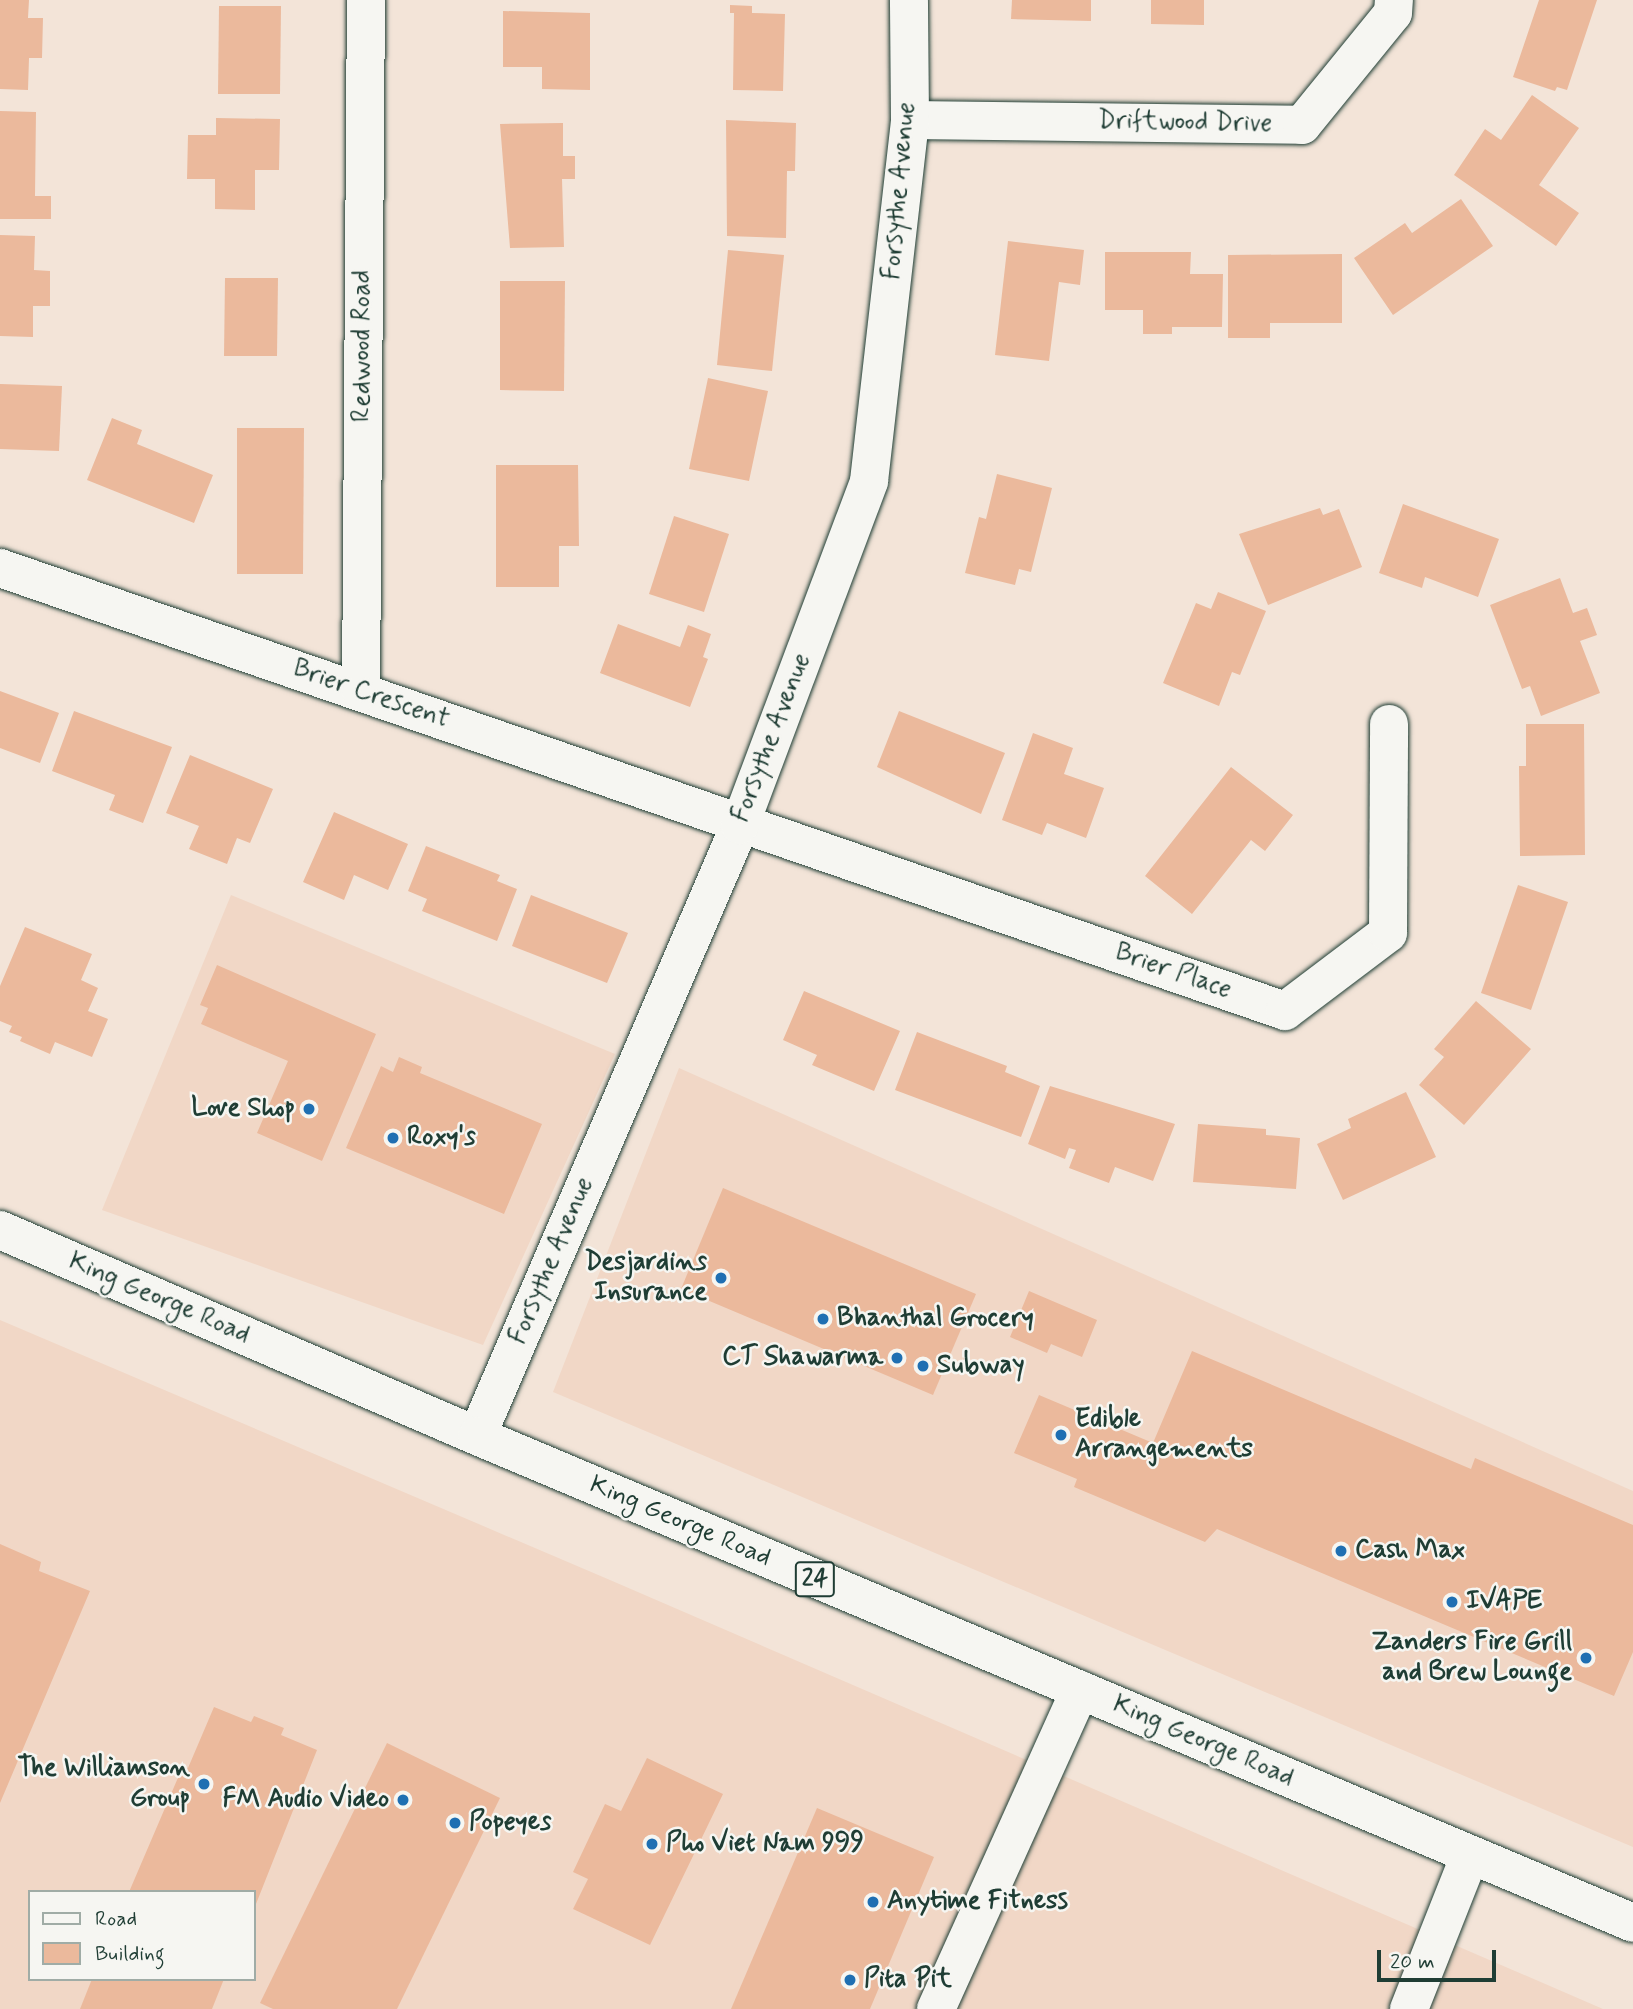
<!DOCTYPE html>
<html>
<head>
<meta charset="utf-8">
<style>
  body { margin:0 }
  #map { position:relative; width:1633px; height:2009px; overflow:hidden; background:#f3e4d8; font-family:Mynerve,sans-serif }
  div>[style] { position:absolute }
  .built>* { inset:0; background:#f1d7c6 }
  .building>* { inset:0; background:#ebb99c }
  .roads { filter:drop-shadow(0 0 2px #1f3d34) drop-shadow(0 0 2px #1f3d34) }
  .minor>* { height:38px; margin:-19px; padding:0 19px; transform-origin:19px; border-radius:19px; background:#f6f6f2 }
  .major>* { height:38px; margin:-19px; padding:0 19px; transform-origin:19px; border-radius:19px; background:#f6f6f2 }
  .dots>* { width:19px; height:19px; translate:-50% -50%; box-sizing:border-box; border:4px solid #f6f6f2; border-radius:50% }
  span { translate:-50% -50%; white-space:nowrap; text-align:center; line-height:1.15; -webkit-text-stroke:5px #f6f6f2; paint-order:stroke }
  .shield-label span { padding:2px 5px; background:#f6f6f2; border:2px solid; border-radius:5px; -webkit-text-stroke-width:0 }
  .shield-label { font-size:24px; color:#1f3d34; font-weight:700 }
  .street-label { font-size:26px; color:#1f3d34 }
  .poi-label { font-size:26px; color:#1f3d34; font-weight:700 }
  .right { translate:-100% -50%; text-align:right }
  .left { translate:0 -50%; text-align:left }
  .legend { position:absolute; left:28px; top:1890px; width:228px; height:91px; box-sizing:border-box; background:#f6f6f2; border:2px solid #a0aca6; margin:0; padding:9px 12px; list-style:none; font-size:21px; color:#1f3d34 }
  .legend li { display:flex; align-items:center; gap:14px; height:35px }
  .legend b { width:35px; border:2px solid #a0aca6 }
  .scale { position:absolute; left:1377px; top:1950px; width:119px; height:32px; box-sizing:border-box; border:4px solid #1f3d34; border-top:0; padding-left:9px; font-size:21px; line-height:24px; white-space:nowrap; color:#1f3d34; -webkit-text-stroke:5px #f6f6f2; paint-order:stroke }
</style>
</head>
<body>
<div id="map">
  <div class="built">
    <i style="clip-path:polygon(231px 895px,615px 1054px,483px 1345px,102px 1210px)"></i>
    <i style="clip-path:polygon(679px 1068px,1633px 1491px,1633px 1847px,553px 1392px)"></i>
    <i style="clip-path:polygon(evenodd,0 1320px,610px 1580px,1603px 2009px,0 2009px,0 1320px,30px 1892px,254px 1892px,254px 1979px,30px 1979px,30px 1892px)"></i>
  </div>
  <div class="building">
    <i style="clip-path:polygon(0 0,29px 0,28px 18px,43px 18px,42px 58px,29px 58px,28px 90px,0 89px)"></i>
    <i style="clip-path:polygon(1012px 0,1091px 0,1091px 21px,1011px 19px)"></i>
    <i style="clip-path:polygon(1151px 0,1204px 0,1204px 25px,1151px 24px)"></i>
    <i style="clip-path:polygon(1539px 0,1597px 0,1567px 90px,1557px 87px,1555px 91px,1513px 77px)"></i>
    <i style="clip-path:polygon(730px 5px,752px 6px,752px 13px,785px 14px,783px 91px,733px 90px,734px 13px,730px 13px)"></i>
    <i style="clip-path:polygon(219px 6px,281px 6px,280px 94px,218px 94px)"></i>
    <i style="clip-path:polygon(503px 11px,590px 13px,590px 90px,542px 89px,542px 67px,503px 67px)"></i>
    <i style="clip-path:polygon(1532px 95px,1579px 128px,1539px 185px,1579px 213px,1556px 246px,1454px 175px,1485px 129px,1501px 140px)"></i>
    <i style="clip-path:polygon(0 111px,36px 112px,35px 196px,51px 196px,51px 219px,0 219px)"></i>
    <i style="clip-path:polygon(216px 118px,280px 119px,279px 170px,255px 170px,255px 210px,215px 209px,215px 179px,187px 179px,188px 135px,216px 135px)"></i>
    <i style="clip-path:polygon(726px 120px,796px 123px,795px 171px,787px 171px,786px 238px,727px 236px)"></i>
    <i style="clip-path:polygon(563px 123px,563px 156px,575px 156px,575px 179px,562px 179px,564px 247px,510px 248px,500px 124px)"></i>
    <i style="clip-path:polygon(1461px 199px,1493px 246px,1393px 315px,1354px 258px,1405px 223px,1412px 233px)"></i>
    <i style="clip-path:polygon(0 235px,35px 236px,34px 270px,50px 271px,50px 306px,33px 306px,33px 337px,0 336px)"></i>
    <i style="clip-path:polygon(1008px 241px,1084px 250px,1080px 285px,1059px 282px,1049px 361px,995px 355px)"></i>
    <i style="clip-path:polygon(728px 250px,784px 255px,772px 371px,717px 365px)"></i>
    <i style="clip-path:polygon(1105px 252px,1191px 252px,1190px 274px,1223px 274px,1222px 327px,1172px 327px,1172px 334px,1143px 334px,1143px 310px,1105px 310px)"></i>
    <i style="clip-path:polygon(1342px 254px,1342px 323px,1270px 323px,1270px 338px,1228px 338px,1228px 255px)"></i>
    <i style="clip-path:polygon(225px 278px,278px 278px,277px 356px,224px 356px)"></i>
    <i style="clip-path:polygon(500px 281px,565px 281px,564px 391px,500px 390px)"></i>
    <i style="clip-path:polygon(708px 378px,768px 391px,749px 481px,689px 469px)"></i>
    <i style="clip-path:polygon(0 384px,62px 386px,59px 451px,0 449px)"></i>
    <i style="clip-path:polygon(112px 418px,142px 430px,137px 444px,213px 475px,194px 523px,87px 480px)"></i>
    <i style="clip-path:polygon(237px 428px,304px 428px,303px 574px,237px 574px)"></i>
    <i style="clip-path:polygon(496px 465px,578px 465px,579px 546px,559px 546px,559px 587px,496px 587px)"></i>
    <i style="clip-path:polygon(997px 474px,1052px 488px,1031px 572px,1019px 569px,1015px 585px,965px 573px,979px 517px,986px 519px)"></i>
    <i style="clip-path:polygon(1403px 504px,1499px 539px,1478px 597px,1425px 577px,1422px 588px,1379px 573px)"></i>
    <i style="clip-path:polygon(1320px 508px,1323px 515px,1339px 509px,1362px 567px,1268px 605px,1239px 534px)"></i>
    <i style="clip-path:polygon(674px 516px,729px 534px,704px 612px,649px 594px)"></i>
    <i style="clip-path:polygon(1560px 578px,1573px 613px,1587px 608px,1597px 635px,1580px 641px,1600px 693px,1541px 716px,1530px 686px,1522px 689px,1490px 605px)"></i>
    <i style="clip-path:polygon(1218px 592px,1266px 611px,1240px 675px,1232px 672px,1219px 706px,1163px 683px,1196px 603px,1211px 609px)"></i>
    <i style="clip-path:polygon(618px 624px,680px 647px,688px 625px,711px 634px,703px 657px,708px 659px,690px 707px,600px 673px)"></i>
    <i style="clip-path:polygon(0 691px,59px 713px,40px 763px,0 748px)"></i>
    <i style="clip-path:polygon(74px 711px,172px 747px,143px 823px,109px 810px,115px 795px,52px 771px)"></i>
    <i style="clip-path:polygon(899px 711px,1005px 753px,981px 814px,877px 767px)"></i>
    <i style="clip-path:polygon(1526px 724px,1584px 724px,1585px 855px,1520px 856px,1519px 766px,1526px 766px)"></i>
    <i style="clip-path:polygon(1033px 733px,1073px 748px,1064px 774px,1104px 788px,1086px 838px,1047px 823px,1042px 835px,1002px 820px)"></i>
    <i style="clip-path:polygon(190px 755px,273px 789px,250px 843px,237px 838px,227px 864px,189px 849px,199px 826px,166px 813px)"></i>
    <i style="clip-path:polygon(1231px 767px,1293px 815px,1265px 851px,1251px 840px,1192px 914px,1145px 876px)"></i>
    <i style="clip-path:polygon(334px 812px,408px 844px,388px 890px,354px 875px,344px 900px,303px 882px)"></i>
    <i style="clip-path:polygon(426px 846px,500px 875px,497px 881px,517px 889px,497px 941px,422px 911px,427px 899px,408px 891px)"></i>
    <i style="clip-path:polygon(1518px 885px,1568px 902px,1531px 1010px,1481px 993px)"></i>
    <i style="clip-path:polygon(531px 895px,628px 933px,607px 983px,512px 946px)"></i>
    <i style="clip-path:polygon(25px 927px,92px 954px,81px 980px,98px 988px,88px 1011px,108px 1019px,92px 1057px,55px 1042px,50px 1054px,20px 1041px,22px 1037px,9px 1032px,12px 1026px,0 1021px,0 986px)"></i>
    <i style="clip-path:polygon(217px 965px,376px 1034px,322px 1161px,257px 1133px,288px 1061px,201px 1024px,208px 1008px,200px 1005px)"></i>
    <i style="clip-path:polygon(804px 991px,900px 1031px,874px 1091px,812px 1065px,817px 1055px,783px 1040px)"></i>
    <i style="clip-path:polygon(1476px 1001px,1531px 1049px,1464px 1125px,1419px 1085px,1444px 1057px,1434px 1049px)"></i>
    <i style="clip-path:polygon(917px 1032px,1007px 1066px,1005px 1072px,1040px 1086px,1021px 1137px,895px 1090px)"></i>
    <i style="clip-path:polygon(399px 1057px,422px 1067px,420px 1073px,542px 1124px,504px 1214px,346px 1148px,381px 1066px,393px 1072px)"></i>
    <i style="clip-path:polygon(1050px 1086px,1175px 1124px,1153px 1181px,1115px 1167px,1109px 1183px,1069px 1168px,1076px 1150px,1069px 1148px,1065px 1159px,1028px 1144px)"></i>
    <i style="clip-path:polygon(1406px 1092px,1436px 1157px,1343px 1200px,1317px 1144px,1351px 1128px,1348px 1119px)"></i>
    <i style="clip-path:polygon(1198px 1124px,1266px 1129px,1266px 1135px,1300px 1138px,1296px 1189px,1193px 1182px)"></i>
    <i style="clip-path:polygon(723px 1188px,976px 1294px,933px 1395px,681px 1289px)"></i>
    <i style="clip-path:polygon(1029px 1291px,1097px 1320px,1082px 1357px,1051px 1344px,1047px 1353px,1010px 1337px)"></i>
    <i style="clip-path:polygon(1192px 1351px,1471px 1469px,1475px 1458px,1633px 1525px,1633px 1652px,1614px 1696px,1217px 1529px,1205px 1542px,1074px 1487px,1077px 1479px,1014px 1453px,1039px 1395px,1153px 1443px)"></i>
    <i style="clip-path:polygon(0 1544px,41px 1562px,39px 1571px,90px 1591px,0 1803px)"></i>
    <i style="clip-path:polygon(214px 1707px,251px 1722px,254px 1716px,284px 1728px,281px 1735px,317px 1750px,254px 1909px,254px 1892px,129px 1892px,183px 1766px,188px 1768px)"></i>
    <i style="clip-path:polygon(387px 1743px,500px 1798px,397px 2009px,273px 2009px,260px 2003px)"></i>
    <i style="clip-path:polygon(647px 1758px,723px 1794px,650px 1945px,573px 1909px,588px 1879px,573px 1872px,605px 1804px,621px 1811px)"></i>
    <i style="clip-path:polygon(817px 1808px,934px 1857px,870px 2009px,731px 2009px)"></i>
    <i style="clip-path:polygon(92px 1979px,224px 1979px,212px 2009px,80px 2009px)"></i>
  </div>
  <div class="roads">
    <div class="minor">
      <i style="left:910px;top:120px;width:392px;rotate:0.7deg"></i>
      <i style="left:1302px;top:125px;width:144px;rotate:-50.9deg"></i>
      <i style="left:1393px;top:13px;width:13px;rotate:-86deg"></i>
      <i style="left:0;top:568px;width:1359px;rotate:19.02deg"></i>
      <i style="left:1285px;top:1011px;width:129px;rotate:-37.1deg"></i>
      <i style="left:1388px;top:933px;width:209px;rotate:-89.7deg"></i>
      <i style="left:361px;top:691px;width:691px;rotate:-89.59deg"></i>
      <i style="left:477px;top:1436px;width:665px;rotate:-66.71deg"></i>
      <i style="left:740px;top:825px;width:367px;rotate:-69.4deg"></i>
      <i style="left:869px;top:481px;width:363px;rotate:-83.5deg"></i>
      <i style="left:910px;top:120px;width:120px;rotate:-90.5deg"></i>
      <i style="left:936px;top:2009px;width:350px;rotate:-65.7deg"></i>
      <i style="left:1409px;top:2009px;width:166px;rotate:-68.4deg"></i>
    </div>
    <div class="major">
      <i style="left:0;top:1230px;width:520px;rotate:23.36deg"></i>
      <i style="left:477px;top:1436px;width:1254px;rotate:22.84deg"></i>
    </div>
  </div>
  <div class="dots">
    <i style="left:309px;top:1109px;background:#1f6fb2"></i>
    <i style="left:393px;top:1138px;background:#1f6fb2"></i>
    <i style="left:721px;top:1278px;background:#1f6fb2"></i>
    <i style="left:823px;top:1319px;background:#1f6fb2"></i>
    <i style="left:897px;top:1358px;background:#1f6fb2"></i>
    <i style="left:923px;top:1366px;background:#1f6fb2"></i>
    <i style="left:1061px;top:1435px;background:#1f6fb2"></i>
    <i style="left:1341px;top:1551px;background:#1f6fb2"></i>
    <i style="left:1452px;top:1602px;background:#1f6fb2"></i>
    <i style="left:1586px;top:1658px;background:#1f6fb2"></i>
    <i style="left:204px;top:1784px;background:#1f6fb2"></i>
    <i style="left:403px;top:1800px;background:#1f6fb2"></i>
    <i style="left:455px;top:1823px;background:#1f6fb2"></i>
    <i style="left:652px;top:1844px;background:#1f6fb2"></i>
    <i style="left:873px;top:1902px;background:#1f6fb2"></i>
    <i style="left:850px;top:1980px;background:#1f6fb2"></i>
  </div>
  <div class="shield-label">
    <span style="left:815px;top:1579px">24</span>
  </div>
  <div class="street-label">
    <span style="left:1185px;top:123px;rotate:1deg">Driftwood Drive</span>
    <span style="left:900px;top:191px;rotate:-85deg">Forsythe Avenue</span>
    <span style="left:363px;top:346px;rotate:-90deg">Redwood Road</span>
    <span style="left:371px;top:695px;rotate:19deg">Brier Crescent</span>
    <span style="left:772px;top:738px;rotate:-69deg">Forsythe Avenue</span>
    <span style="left:1173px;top:972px;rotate:19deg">Brier Place</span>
    <span style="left:552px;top:1261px;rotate:-67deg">Forsythe Avenue</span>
    <span style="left:159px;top:1299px;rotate:23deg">King George Road</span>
    <span style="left:680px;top:1522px;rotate:23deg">King George Road</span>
    <span style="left:1203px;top:1742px;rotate:23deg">King George Road</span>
  </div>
  <div class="poi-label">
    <span class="right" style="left:295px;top:1109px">Love Shop</span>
    <span class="left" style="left:407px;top:1138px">Roxy's</span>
    <span class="right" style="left:707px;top:1278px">Desjardins<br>Insurance</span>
    <span class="left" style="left:837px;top:1319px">Bhanthal Grocery</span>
    <span class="right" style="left:883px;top:1358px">CT Shawarma</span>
    <span class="left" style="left:937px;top:1366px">Subway</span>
    <span class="left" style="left:1075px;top:1435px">Edible<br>Arrangements</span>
    <span class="left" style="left:1355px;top:1551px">Cash Max</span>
    <span class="left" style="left:1466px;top:1602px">IVAPE</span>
    <span class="right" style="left:1572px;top:1658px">Zanders Fire Grill<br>and Brew Lounge</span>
    <span class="right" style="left:190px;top:1784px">The Williamson<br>Group</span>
    <span class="right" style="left:389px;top:1800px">FM Audio Video</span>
    <span class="left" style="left:469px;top:1823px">Popeyes</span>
    <span class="left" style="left:666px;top:1844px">Pho Viet Nam 999</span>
    <span class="left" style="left:887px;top:1902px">Anytime Fitness</span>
    <span class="left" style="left:864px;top:1980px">Pita Pit</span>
  </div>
  <ul class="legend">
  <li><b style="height:9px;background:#f6f6f2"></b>Road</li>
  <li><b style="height:19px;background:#ebb99c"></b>Building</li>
  </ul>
  <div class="scale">20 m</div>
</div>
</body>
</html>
